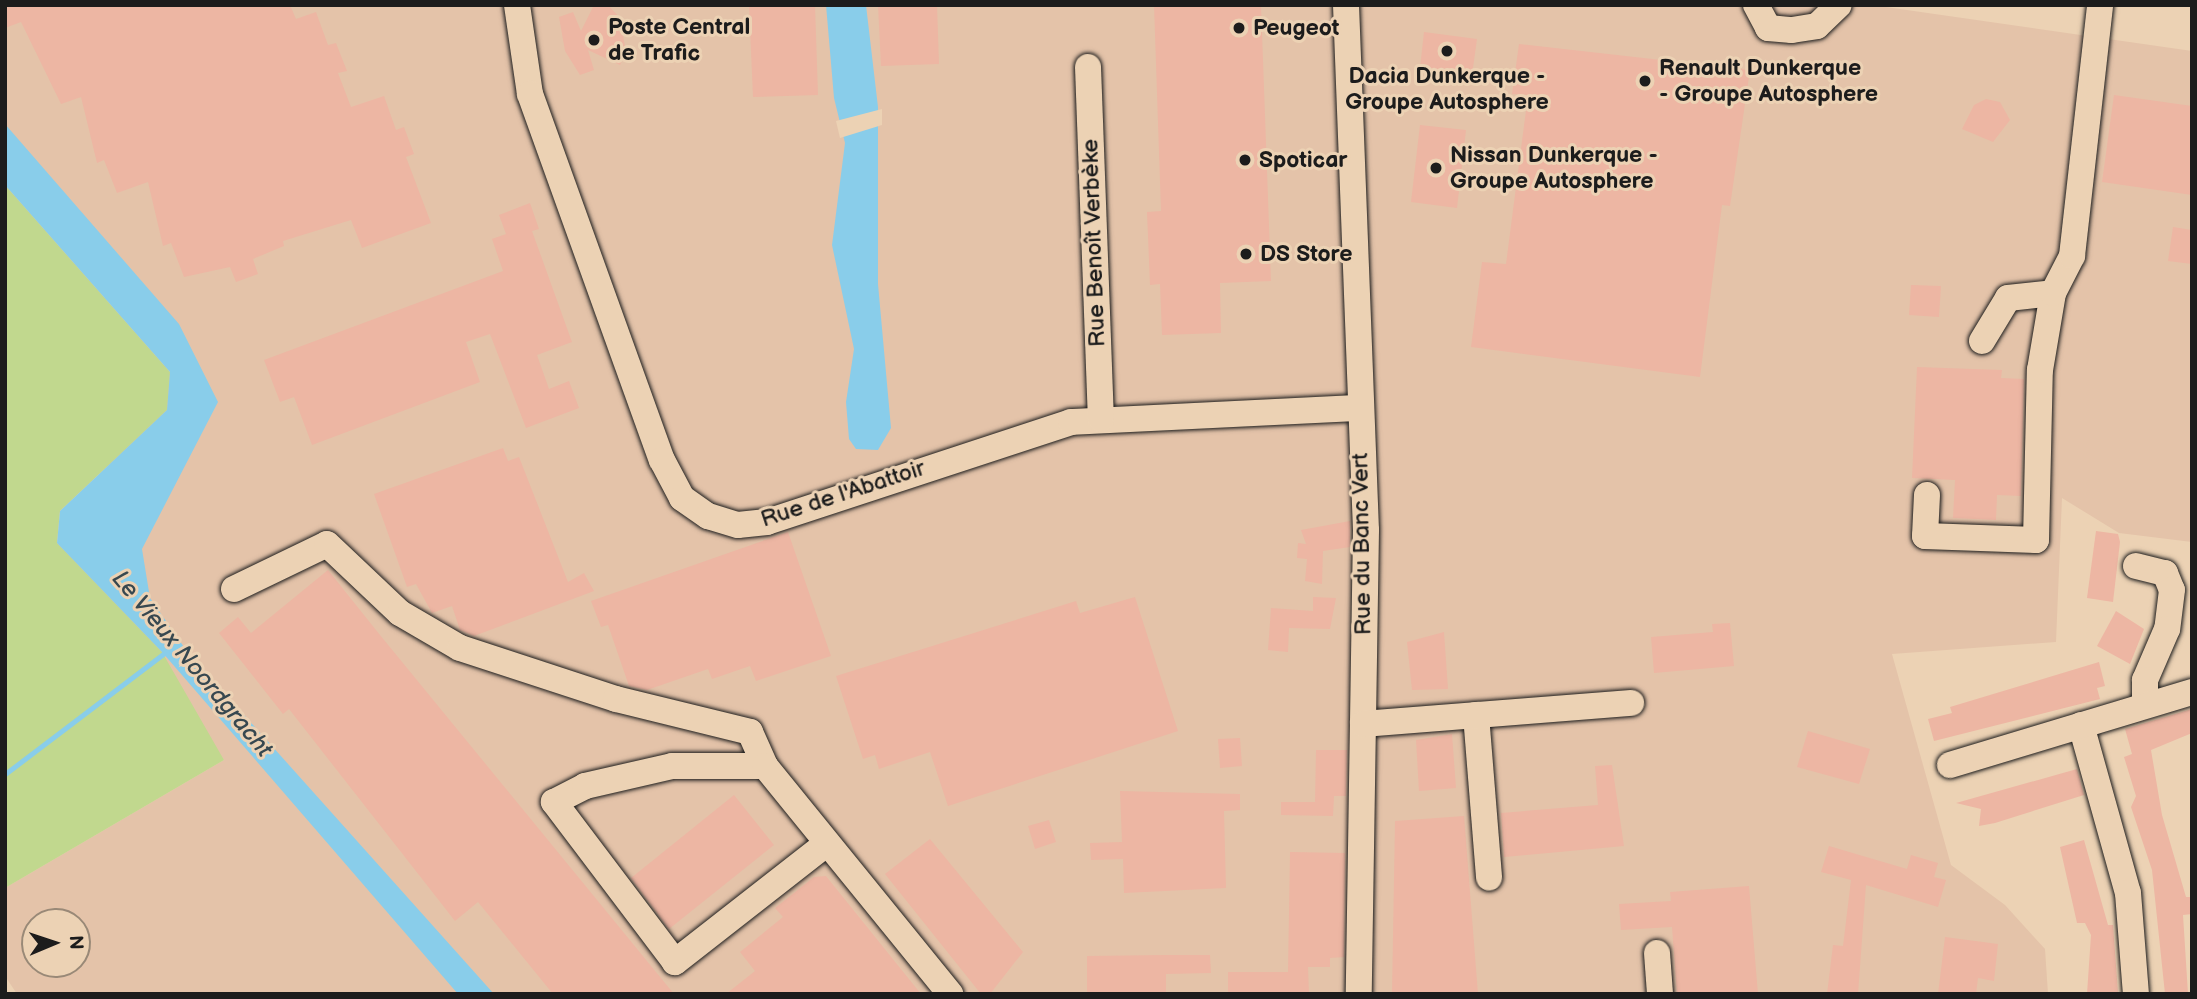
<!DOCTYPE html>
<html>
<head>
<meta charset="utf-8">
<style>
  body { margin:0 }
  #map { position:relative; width:2197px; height:999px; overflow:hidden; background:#ecd2b4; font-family:"Balsamiq Sans",sans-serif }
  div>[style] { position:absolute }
  .built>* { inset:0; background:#e4c3a9 }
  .green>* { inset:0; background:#c1d88e }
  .water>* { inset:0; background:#89cdea }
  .pier>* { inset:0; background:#ecd2b4 }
  .stream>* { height:5px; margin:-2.5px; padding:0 2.5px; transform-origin:2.5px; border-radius:2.5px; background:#89cdea }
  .building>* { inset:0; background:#edb6a3 }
  .roads { filter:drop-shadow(0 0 2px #1c1c1c) drop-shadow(0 0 2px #1c1c1c) }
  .minor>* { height:26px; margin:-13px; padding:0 13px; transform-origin:13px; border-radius:13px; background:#ecd2b4 }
  .dots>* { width:19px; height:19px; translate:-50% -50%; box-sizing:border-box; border:4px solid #ecd2b4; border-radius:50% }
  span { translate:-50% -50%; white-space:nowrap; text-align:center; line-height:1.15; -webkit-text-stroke:6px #ecd2b4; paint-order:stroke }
  .poi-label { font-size:23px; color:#1c1c1c; font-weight:700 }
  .left { translate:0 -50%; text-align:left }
  .street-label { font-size:23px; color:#1c1c1c }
  .water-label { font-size:24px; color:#374850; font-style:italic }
  .frame { position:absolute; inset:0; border:7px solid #1c1c1c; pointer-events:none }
  .north { position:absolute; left:21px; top:908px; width:70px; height:70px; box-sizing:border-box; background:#ecd2b4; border:2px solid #998977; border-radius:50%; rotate:88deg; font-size:19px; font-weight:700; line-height:28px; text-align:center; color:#1c1c1c }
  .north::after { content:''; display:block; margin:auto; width:24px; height:32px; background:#1c1c1c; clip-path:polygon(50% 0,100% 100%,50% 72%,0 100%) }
</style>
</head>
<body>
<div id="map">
  <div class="built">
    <i style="clip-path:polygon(evenodd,5px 5px,1872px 5px,2192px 51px,2192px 542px,2119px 533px,2062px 498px,2056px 642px,1892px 654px,1951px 865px,2005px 905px,2045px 949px,2048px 994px,17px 994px,5px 976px,5px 888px,224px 760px,57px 543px,170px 372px,5px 185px,5px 5px,35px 922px,77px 922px,77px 964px,35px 964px,35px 922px)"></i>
  </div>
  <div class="green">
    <i style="clip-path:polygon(5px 185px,170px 372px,167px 410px,60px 511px,57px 543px,162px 652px,224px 760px,5px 888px)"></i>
  </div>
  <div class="water">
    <i style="clip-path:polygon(826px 5px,866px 5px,878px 107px,878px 284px,891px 428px,878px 450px,856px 449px,849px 439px,846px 402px,854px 349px,832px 245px,845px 143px,834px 98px)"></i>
    <i style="clip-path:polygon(5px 124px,179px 324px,218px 402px,142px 549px,150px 598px,186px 650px,494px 994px,458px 994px,162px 652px,57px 543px,60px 511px,167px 410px,170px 372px,5px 185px)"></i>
  </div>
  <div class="pier">
    <i style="clip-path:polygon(882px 109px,882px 125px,840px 138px,836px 121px)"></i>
  </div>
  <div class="stream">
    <i style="left:5px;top:774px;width:203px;rotate:-37.2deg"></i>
  </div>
  <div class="building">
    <i style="clip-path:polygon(5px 5px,290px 5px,296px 19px,316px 12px,328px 45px,336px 43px,347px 71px,338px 73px,351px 107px,384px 96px,396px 130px,404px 127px,414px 154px,406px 157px,431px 223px,362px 248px,351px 220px,283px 241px,284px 246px,253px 259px,258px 274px,236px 282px,230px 267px,184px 277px,171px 243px,163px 246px,148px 182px,117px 193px,104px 160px,97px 163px,81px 97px,61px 104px,21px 22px,5px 28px)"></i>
    <i style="clip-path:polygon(594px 5px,608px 5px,620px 18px,626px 52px,620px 65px,588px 50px,594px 70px,580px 75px,565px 51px,559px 17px,573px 12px,581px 31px)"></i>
    <i style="clip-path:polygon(749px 5px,815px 5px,818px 95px,753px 97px)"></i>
    <i style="clip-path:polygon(878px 5px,937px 5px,939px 64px,881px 66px)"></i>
    <i style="clip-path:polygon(1154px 5px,1261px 5px,1271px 281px,1220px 283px,1221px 333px,1162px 335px,1160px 284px,1150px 285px,1147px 212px,1161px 211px)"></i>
    <i style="clip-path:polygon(1424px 32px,1477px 39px,1472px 75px,1420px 68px)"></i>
    <i style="clip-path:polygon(1519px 44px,1750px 70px,1730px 206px,1722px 205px,1700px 377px,1471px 347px,1482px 262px,1506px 264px,1528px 95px,1512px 94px)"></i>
    <i style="clip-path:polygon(2114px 95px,2192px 106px,2192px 195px,2102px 182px)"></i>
    <i style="clip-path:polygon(1986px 99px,2000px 102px,2010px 120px,1993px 142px,1962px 129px,1974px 105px)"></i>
    <i style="clip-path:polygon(1420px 125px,1466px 130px,1457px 208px,1411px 202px)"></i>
    <i style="clip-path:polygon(530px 203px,539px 229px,532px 231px,572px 342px,537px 355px,549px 389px,569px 381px,579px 408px,526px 428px,490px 334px,466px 342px,480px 382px,312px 445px,294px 397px,280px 402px,264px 360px,503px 271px,492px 239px,506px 234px,499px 215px)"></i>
    <i style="clip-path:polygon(2173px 227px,2192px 230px,2192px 264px,2168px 261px)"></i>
    <i style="clip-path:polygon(1911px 285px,1941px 286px,1939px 317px,1909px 315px)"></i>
    <i style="clip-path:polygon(1917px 367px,2002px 370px,2001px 378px,2024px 379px,2021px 496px,1997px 495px,1996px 520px,1953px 518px,1955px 480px,1912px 478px)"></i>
    <i style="clip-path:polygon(503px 448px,508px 461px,519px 457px,568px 582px,584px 573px,594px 591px,474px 636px,460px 630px,452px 606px,432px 613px,416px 584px,407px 587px,374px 494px)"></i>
    <i style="clip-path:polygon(1350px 521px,1350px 547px,1323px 551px,1322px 584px,1305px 581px,1307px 559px,1297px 558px,1298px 543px,1306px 544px,1301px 530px)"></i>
    <i style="clip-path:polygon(2096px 531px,2118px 534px,2120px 542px,2113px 602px,2087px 598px)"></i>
    <i style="clip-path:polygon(788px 532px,831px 656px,756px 681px,750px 666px,712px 679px,708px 669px,647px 690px,629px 686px,608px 625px,601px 627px,591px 601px)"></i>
    <i style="clip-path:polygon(328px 570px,380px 635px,674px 994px,553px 994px,478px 902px,455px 921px,289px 709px,283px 714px,219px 633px,238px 617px,251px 633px)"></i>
    <i style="clip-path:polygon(1135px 597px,1178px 731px,948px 806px,930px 752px,879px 769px,875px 755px,863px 759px,836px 676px,1076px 601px,1080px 613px)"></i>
    <i style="clip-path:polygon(1313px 597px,1336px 598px,1330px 629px,1289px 628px,1288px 652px,1268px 650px,1271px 608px,1313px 611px)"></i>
    <i style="clip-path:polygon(2116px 611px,2144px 629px,2130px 664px,2097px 646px)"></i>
    <i style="clip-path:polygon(1730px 623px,1734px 666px,1654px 673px,1651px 637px,1713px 632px,1712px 624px)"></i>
    <i style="clip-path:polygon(1444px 632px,1448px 689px,1412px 690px,1407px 642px)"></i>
    <i style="clip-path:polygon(2099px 662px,2105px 686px,2097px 688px,2100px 699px,1934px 741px,1928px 719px,1952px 713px,1950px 707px)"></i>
    <i style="clip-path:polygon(2192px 709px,2192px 733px,2151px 750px,2162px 815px,2186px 897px,2192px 897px,2192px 914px,2183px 915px,2188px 994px,2165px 994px,2152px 870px,2131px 807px,2136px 796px,2124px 757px,2132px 754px,2125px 729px)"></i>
    <i style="clip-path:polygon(1808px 731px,1870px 749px,1859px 784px,1797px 767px)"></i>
    <i style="clip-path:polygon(1452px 734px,1456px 788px,1419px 791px,1416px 740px)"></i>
    <i style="clip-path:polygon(1240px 738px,1242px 766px,1220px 768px,1218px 739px)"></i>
    <i style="clip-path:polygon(1316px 750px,1347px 750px,1346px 796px,1334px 796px,1333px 816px,1281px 815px,1281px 802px,1315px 802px)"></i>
    <i style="clip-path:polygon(1612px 765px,1624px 846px,1504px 857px,1501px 813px,1598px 805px,1595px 766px)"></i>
    <i style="clip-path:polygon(2077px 769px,2084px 795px,1995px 823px,1979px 826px,1981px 809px,1956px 803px)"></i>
    <i style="clip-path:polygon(1120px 791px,1240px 794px,1240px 810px,1224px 811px,1226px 888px,1124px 893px,1123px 859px,1091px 860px,1090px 843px,1122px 842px)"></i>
    <i style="clip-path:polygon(734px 795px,774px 845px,669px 929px,631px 878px)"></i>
    <i style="clip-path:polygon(1464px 816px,1478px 994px,1392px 994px,1395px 821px)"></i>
    <i style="clip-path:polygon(1049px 820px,1056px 842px,1035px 849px,1028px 826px)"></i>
    <i style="clip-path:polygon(930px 839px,1023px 952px,990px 994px,981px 994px,885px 874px)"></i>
    <i style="clip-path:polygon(2084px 840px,2108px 925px,2113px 925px,2118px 993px,2087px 994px,2091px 935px,2085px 923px,2077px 923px,2060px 847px)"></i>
    <i style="clip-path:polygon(1829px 846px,1907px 869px,1911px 855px,1938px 863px,1934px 877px,1946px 880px,1938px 907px,1866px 885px,1858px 994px,1827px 994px,1833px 945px,1843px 946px,1851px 880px,1821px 872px)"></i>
    <i style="clip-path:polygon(1290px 852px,1345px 853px,1344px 957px,1330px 958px,1330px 967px,1308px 967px,1309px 994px,1228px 994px,1228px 972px,1288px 972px)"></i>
    <i style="clip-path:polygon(826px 876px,921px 994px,726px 994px,755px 971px,740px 952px,783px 917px,775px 908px,814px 877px)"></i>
    <i style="clip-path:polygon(1749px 886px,1758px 994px,1677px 994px,1672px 927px,1621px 930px,1619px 904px,1671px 901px,1670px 892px)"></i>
    <i style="clip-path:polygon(1945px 937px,1998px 944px,1994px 981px,1978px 978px,1976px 994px,1938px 994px)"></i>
    <i style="clip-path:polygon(1165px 955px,1210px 955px,1211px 973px,1166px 974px,1166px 994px,1087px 994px,1087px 956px)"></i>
  </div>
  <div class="roads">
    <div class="minor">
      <i style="left:517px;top:5px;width:90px;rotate:81.7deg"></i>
      <i style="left:530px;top:94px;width:389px;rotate:70.2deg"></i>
      <i style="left:662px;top:460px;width:43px;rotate:62.2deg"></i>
      <i style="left:682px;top:498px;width:32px;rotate:35deg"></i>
      <i style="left:708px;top:516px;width:31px;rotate:17deg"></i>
      <i style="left:738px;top:525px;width:29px;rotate:-6deg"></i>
      <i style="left:767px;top:522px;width:320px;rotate:-18.2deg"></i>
      <i style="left:1071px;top:422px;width:288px;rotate:-2.8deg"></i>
      <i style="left:1346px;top:5px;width:525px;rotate:87.82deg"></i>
      <i style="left:1366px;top:530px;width:464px;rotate:90.9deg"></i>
      <i style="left:1756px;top:5px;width:26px;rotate:62deg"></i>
      <i style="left:1768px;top:28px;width:24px;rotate:5deg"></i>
      <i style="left:1792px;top:30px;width:25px;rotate:-9deg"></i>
      <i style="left:1817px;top:26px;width:30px;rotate:-44deg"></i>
      <i style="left:1088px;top:67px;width:352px;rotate:87.9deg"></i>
      <i style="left:1982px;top:341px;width:50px;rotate:-58.8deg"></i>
      <i style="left:2008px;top:298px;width:45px;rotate:-6.3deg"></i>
      <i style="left:1927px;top:495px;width:41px;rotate:92.8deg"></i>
      <i style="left:1925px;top:536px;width:111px;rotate:2.1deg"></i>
      <i style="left:2036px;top:540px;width:170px;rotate:-88.7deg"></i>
      <i style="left:2040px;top:370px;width:78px;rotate:-80.4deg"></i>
      <i style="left:2053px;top:293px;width:42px;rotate:-62.8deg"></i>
      <i style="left:2072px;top:256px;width:253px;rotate:-83.6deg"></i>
      <i style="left:2136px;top:566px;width:30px;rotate:14deg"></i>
      <i style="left:2165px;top:573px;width:18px;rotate:68deg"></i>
      <i style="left:2172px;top:590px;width:39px;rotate:97deg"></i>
      <i style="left:2167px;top:629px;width:56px;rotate:113.3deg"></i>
      <i style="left:2145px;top:680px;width:25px;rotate:90deg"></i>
      <i style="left:234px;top:589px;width:103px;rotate:-25.8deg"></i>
      <i style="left:327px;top:544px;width:100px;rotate:43.4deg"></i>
      <i style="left:400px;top:613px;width:69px;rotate:30.3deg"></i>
      <i style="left:460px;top:648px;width:164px;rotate:18.1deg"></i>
      <i style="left:616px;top:699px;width:138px;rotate:13.8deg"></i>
      <i style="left:750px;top:732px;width:37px;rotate:66deg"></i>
      <i style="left:1476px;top:715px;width:163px;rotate:85.4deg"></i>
      <i style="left:1363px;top:724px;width:269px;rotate:-4.5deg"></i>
      <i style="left:2081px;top:725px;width:174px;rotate:74.4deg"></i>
      <i style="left:2128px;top:893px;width:101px;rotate:85.5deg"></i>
      <i style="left:1950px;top:765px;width:253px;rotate:-16.8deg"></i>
      <i style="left:826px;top:844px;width:192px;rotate:142deg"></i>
      <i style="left:675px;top:962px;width:201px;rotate:-127.1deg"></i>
      <i style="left:554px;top:802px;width:35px;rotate:-27deg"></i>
      <i style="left:585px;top:786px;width:89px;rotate:-12.9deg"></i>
      <i style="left:672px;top:766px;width:93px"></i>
      <i style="left:765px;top:766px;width:294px;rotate:50.9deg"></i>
      <i style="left:1657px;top:953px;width:41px;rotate:85.8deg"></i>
    </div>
  </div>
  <div class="dots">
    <i style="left:1239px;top:28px;background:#1c1c1c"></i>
    <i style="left:594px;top:40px;background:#1c1c1c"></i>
    <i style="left:1447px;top:51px;background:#1c1c1c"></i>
    <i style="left:1645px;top:81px;background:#1c1c1c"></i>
    <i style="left:1245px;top:160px;background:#1c1c1c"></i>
    <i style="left:1436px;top:168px;background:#1c1c1c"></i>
    <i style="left:1246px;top:254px;background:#1c1c1c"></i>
  </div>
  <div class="poi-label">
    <span class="left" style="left:608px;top:40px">Poste Central<br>de Trafic</span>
    <span class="left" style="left:1253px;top:28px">Peugeot</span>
    <span class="left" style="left:1659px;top:81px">Renault Dunkerque<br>- Groupe Autosphere</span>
    <span style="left:1447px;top:89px">Dacia Dunkerque -<br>Groupe Autosphere</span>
    <span class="left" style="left:1450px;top:168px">Nissan Dunkerque -<br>Groupe Autosphere</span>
    <span class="left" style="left:1259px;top:160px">Spoticar</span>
    <span class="left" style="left:1260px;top:254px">DS Store</span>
  </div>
  <div class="street-label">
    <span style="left:1094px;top:243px;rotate:-92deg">Rue Benoît Verbèke</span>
    <span style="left:843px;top:494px;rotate:-18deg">Rue de l'Abattoir</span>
    <span style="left:1362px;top:544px;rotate:-91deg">Rue du Banc Vert</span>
  </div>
  <div class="water-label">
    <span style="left:192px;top:664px;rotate:50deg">Le Vieux Noordgracht</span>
  </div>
  <div class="frame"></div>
  <div class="north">N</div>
</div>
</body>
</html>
